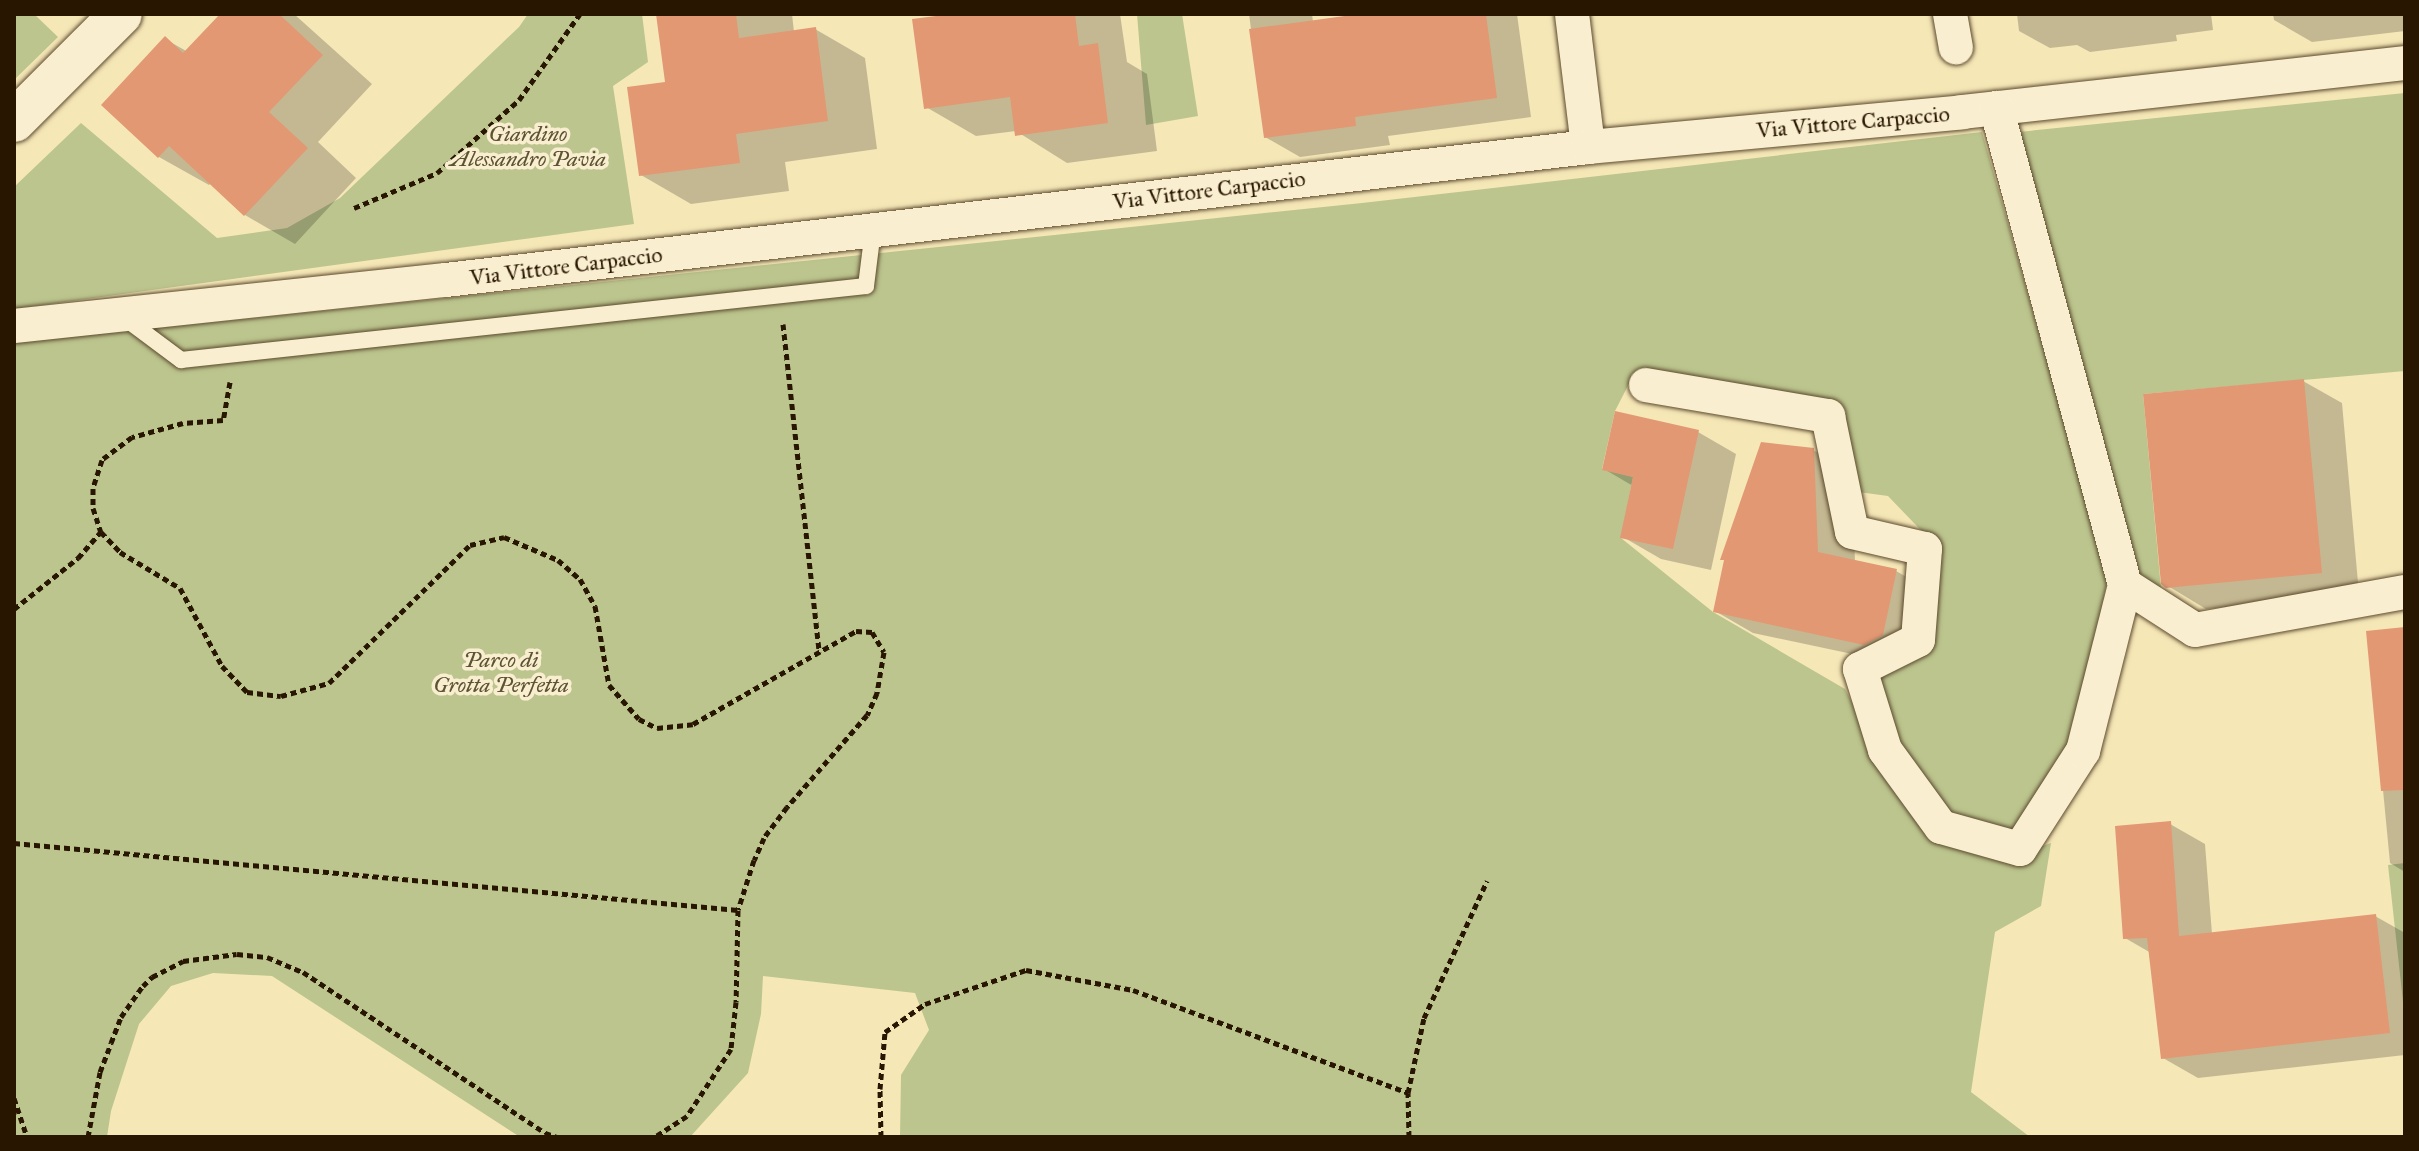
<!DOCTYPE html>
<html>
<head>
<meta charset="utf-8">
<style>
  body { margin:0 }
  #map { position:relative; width:2419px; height:1151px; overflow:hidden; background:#f6e7b7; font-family:"IM FELL Great Primer",serif }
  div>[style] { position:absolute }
  .green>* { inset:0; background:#bcc58e }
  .shadow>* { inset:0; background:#0003 }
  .building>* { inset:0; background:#e29873 }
  .path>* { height:5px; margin-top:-2.5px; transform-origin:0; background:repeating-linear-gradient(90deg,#291600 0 6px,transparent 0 10px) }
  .roads { filter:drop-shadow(0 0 2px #5c4a2e) drop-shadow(0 0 2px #5c4a2e) }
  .service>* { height:16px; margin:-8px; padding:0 8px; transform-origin:8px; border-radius:8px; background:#f9efd0 }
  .minor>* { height:34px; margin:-17px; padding:0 17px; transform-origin:17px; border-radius:17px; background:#f9efd0 }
  .tertiary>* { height:42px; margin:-21px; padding:0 21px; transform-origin:21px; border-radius:21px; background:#f9efd0 }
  span { translate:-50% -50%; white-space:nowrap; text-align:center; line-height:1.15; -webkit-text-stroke:7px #f9efd0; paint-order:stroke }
  .street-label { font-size:22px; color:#291600 }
  .park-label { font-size:22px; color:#5c5332; font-style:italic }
  .frame { position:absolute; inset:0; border:16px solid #291600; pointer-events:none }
</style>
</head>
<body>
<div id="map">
  <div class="green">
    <i style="clip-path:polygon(14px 14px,34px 14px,58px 37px,14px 80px)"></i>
    <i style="clip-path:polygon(528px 14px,642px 14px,648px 62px,613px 86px,634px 224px,14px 309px,14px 187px,81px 123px,217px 238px,287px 228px,340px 198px,519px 27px)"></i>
    <i style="clip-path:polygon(1137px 14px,1182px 14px,1198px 116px,1146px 125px)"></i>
    <i style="clip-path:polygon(2405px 93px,2405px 371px,2143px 394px,2161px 588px,2135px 577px,2018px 132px)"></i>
    <i style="clip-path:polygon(1982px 132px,2108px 577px,2073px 749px,2018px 839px,1945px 822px,1890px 748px,1876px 667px,1922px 643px,1937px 547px,1888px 496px,1851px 491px,1829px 405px,1634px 374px,1615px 411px,1602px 469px,1633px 477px,1621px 538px,1713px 612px,1845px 689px,1879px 754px,1937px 832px,2020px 854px,2051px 843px,2041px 906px,1995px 932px,1971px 1092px,2030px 1137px,900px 1137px,901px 1075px,929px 1030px,915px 993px,763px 976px,761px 1014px,748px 1073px,690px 1137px,520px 1137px,272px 976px,213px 973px,171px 986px,139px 1024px,111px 1111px,107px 1137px,14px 1137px,14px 343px,1362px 203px)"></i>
    <i style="clip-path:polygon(2405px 863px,2405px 1020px,2388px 865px)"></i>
  </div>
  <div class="shadow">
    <i style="clip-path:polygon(222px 14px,294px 14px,372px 84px,318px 142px,356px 178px,295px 244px,245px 215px,211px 183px,209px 185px,159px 157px,104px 105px,165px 39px,188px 52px)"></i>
    <i style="clip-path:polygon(658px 14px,792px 14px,794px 32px,815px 29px,865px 58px,877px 149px,785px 162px,789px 191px,691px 204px,641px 175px,667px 84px)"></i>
    <i style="clip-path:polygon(967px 14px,1120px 14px,1127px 62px,1147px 74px,1157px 151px,1067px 163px,1016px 131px,976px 136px,926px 107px)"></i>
    <i style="clip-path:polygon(1249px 14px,1312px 14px,1313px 22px,1360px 14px,1517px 14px,1531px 117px,1388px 136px,1390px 145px,1300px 157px,1265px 137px)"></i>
    <i style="clip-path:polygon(2017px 14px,2211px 14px,2213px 30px,2176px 35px,2177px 41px,2090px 52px,2077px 45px,2050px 48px,2019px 31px)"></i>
    <i style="clip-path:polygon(2273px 14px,2405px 14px,2405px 31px,2312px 42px,2274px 20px)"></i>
    <i style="clip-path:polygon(2303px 381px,2342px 403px,2359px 594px,2206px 609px,2163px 583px)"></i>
    <i style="clip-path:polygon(1698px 432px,1736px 454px,1711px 570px,1661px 559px,1623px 537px,1633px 486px,1604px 469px)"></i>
    <i style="clip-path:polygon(1813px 450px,1852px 472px,1855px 562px,1896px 571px,1935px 593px,1904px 665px,1753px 633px,1715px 611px)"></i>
    <i style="clip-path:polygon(2405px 629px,2405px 872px,2390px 863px,2368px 633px)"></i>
    <i style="clip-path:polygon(2170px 824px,2205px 844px,2212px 934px,2375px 916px,2405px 933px,2405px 1055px,2198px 1078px,2163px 1058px,2151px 953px,2125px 938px)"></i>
  </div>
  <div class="building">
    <i style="clip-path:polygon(220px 14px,279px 14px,323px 55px,269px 112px,308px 148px,244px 216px,169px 146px,158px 158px,101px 105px,165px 36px,183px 53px)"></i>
    <i style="clip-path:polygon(656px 14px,736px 14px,739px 38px,816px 27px,828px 121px,736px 134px,740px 163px,639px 176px,627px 87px,665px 82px)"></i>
    <i style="clip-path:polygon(952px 14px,1075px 14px,1079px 46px,1098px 43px,1108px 123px,1015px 136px,1010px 97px,924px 109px,912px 19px)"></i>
    <i style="clip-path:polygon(1359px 14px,1486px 14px,1497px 98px,1355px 117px,1356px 126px,1264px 138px,1249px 29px)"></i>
    <i style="clip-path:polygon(2304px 379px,2322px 573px,2166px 588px,2161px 584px,2143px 394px)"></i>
    <i style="clip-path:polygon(1615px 411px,1699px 430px,1673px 549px,1620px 538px,1633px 477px,1602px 470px)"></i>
    <i style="clip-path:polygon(1761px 442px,1814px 448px,1818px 552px,1897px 569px,1883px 635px,1864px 645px,1713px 612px,1724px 560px,1720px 560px)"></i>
    <i style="clip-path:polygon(2405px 627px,2405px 790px,2381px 791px,2366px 631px)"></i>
    <i style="clip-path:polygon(2171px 821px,2179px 936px,2376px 914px,2390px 1033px,2161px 1059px,2147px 938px,2123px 939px,2115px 826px)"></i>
  </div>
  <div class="path">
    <i style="left:354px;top:208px;width:90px;rotate:-22.9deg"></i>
    <i style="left:437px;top:173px;width:110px;rotate:-41.7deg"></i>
    <i style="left:519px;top:100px;width:105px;rotate:-54.7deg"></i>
    <i style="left:783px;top:324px;width:330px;rotate:83.7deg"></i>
    <i style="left:230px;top:382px;width:39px;rotate:100deg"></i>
    <i style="left:223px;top:420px;width:40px;rotate:175.7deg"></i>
    <i style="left:183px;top:423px;width:53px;rotate:164.6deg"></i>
    <i style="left:132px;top:437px;width:38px;rotate:143deg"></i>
    <i style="left:102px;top:460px;width:29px;rotate:108deg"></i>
    <i style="left:93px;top:488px;width:20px;rotate:90deg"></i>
    <i style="left:93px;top:508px;width:25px;rotate:72deg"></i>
    <i style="left:101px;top:532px;width:28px;rotate:46deg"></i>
    <i style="left:120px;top:552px;width:70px;rotate:31deg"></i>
    <i style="left:180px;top:588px;width:89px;rotate:61.7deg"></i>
    <i style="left:222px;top:666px;width:36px;rotate:46deg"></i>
    <i style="left:247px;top:692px;width:34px;rotate:7deg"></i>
    <i style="left:281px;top:696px;width:50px;rotate:-15.2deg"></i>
    <i style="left:329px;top:683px;width:197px;rotate:-44.4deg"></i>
    <i style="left:470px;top:545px;width:35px;rotate:-13deg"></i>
    <i style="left:504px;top:537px;width:59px;rotate:23.1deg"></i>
    <i style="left:558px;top:560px;width:29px;rotate:41deg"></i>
    <i style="left:580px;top:579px;width:31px;rotate:61deg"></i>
    <i style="left:595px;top:606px;width:80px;rotate:80deg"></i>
    <i style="left:609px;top:685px;width:45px;rotate:48.6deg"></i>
    <i style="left:639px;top:719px;width:20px;rotate:27deg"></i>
    <i style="left:657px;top:728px;width:36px;rotate:-6deg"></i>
    <i style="left:693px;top:724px;width:188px;rotate:-29.7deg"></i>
    <i style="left:856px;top:631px;width:16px;rotate:4deg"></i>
    <i style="left:872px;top:632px;width:23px;rotate:59deg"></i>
    <i style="left:884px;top:652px;width:42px;rotate:99.7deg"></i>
    <i style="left:877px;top:693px;width:24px;rotate:114deg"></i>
    <i style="left:867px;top:715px;width:122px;rotate:131deg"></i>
    <i style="left:787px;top:807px;width:39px;rotate:127deg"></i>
    <i style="left:764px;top:838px;width:24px;rotate:114deg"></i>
    <i style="left:754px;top:860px;width:52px;rotate:107.7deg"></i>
    <i style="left:738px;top:910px;width:92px;rotate:91.2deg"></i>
    <i style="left:736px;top:1002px;width:47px;rotate:96.1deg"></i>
    <i style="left:731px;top:1049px;width:80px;rotate:123.3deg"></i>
    <i style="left:687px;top:1116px;width:38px;rotate:147deg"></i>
    <i style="left:14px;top:609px;width:82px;rotate:-38.6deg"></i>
    <i style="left:78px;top:558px;width:35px;rotate:-49deg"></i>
    <i style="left:14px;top:843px;width:727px;rotate:5.29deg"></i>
    <i style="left:14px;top:1098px;width:41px;rotate:71.6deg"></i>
    <i style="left:88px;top:1137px;width:66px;rotate:-79.5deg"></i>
    <i style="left:100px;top:1072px;width:31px;rotate:-69deg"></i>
    <i style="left:111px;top:1043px;width:28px;rotate:-69deg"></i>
    <i style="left:121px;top:1017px;width:38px;rotate:-55deg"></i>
    <i style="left:143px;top:986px;width:13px;rotate:-45deg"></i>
    <i style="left:152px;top:977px;width:35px;rotate:-27deg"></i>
    <i style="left:183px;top:961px;width:54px;rotate:-7.4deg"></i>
    <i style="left:237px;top:954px;width:30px;rotate:6deg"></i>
    <i style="left:267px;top:957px;width:39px;rotate:23deg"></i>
    <i style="left:303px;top:972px;width:291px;rotate:33.6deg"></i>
    <i style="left:545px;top:1133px;width:13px;rotate:18deg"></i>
    <i style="left:881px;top:1137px;width:48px;rotate:-91.2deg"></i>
    <i style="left:880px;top:1089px;width:57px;rotate:-85deg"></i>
    <i style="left:885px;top:1032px;width:49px;rotate:-35deg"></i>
    <i style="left:925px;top:1004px;width:107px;rotate:-18.6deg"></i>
    <i style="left:1026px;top:970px;width:109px;rotate:10.6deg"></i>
    <i style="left:1133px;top:990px;width:294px;rotate:20.5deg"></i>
    <i style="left:1409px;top:1137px;width:44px;rotate:-91.3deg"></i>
    <i style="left:1408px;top:1093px;width:77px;rotate:-78deg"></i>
    <i style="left:1424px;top:1018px;width:151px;rotate:-65.3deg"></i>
  </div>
  <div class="roads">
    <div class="service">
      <i style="left:122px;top:316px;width:74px;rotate:36.7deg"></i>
      <i style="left:181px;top:360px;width:689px;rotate:-6.17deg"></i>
      <i style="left:866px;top:286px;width:56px;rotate:-82.9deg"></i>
    </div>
    <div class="minor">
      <i style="left:1572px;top:14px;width:134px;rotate:83.1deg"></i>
      <i style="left:1950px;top:14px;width:34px;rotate:80deg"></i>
      <i style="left:14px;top:326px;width:434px;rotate:-6.1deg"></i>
      <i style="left:446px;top:280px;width:1150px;rotate:-6.64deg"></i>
      <i style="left:1588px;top:147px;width:376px;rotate:-5.3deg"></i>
      <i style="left:1962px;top:112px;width:446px;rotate:-6.3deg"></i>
      <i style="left:1646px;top:385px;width:185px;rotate:9.7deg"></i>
      <i style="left:1828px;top:416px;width:118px;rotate:78.3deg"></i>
      <i style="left:1852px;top:532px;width:75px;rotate:13.1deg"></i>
      <i style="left:1925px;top:549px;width:91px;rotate:94.4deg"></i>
      <i style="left:1918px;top:640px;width:65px;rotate:153.4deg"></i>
      <i style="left:1860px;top:669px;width:85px;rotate:72.8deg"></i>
      <i style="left:1885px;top:750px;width:95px;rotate:54deg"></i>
      <i style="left:1941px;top:827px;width:82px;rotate:15.6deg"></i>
      <i style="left:2020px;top:849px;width:117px;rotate:-57.3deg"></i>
      <i style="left:2083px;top:751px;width:171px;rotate:-75.8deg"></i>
      <i style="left:2125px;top:585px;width:494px;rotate:-105.1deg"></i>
      <i style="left:2125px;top:585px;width:83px;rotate:32.7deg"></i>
      <i style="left:2195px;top:630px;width:213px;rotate:-10.3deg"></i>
    </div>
    <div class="tertiary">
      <i style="left:14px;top:121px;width:151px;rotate:-45deg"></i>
    </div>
  </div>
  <div class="street-label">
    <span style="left:1853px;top:122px;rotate:-5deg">Via Vittore Carpaccio</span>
    <span style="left:1209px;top:190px;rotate:-7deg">Via Vittore Carpaccio</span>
    <span style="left:566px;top:266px;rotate:-7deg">Via Vittore Carpaccio</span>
  </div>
  <div class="park-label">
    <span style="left:528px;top:146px">Giardino<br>Alessandro Pavia</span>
    <span style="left:501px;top:672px">Parco di<br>Grotta Perfetta</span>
  </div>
  <div class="frame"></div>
</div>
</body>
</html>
